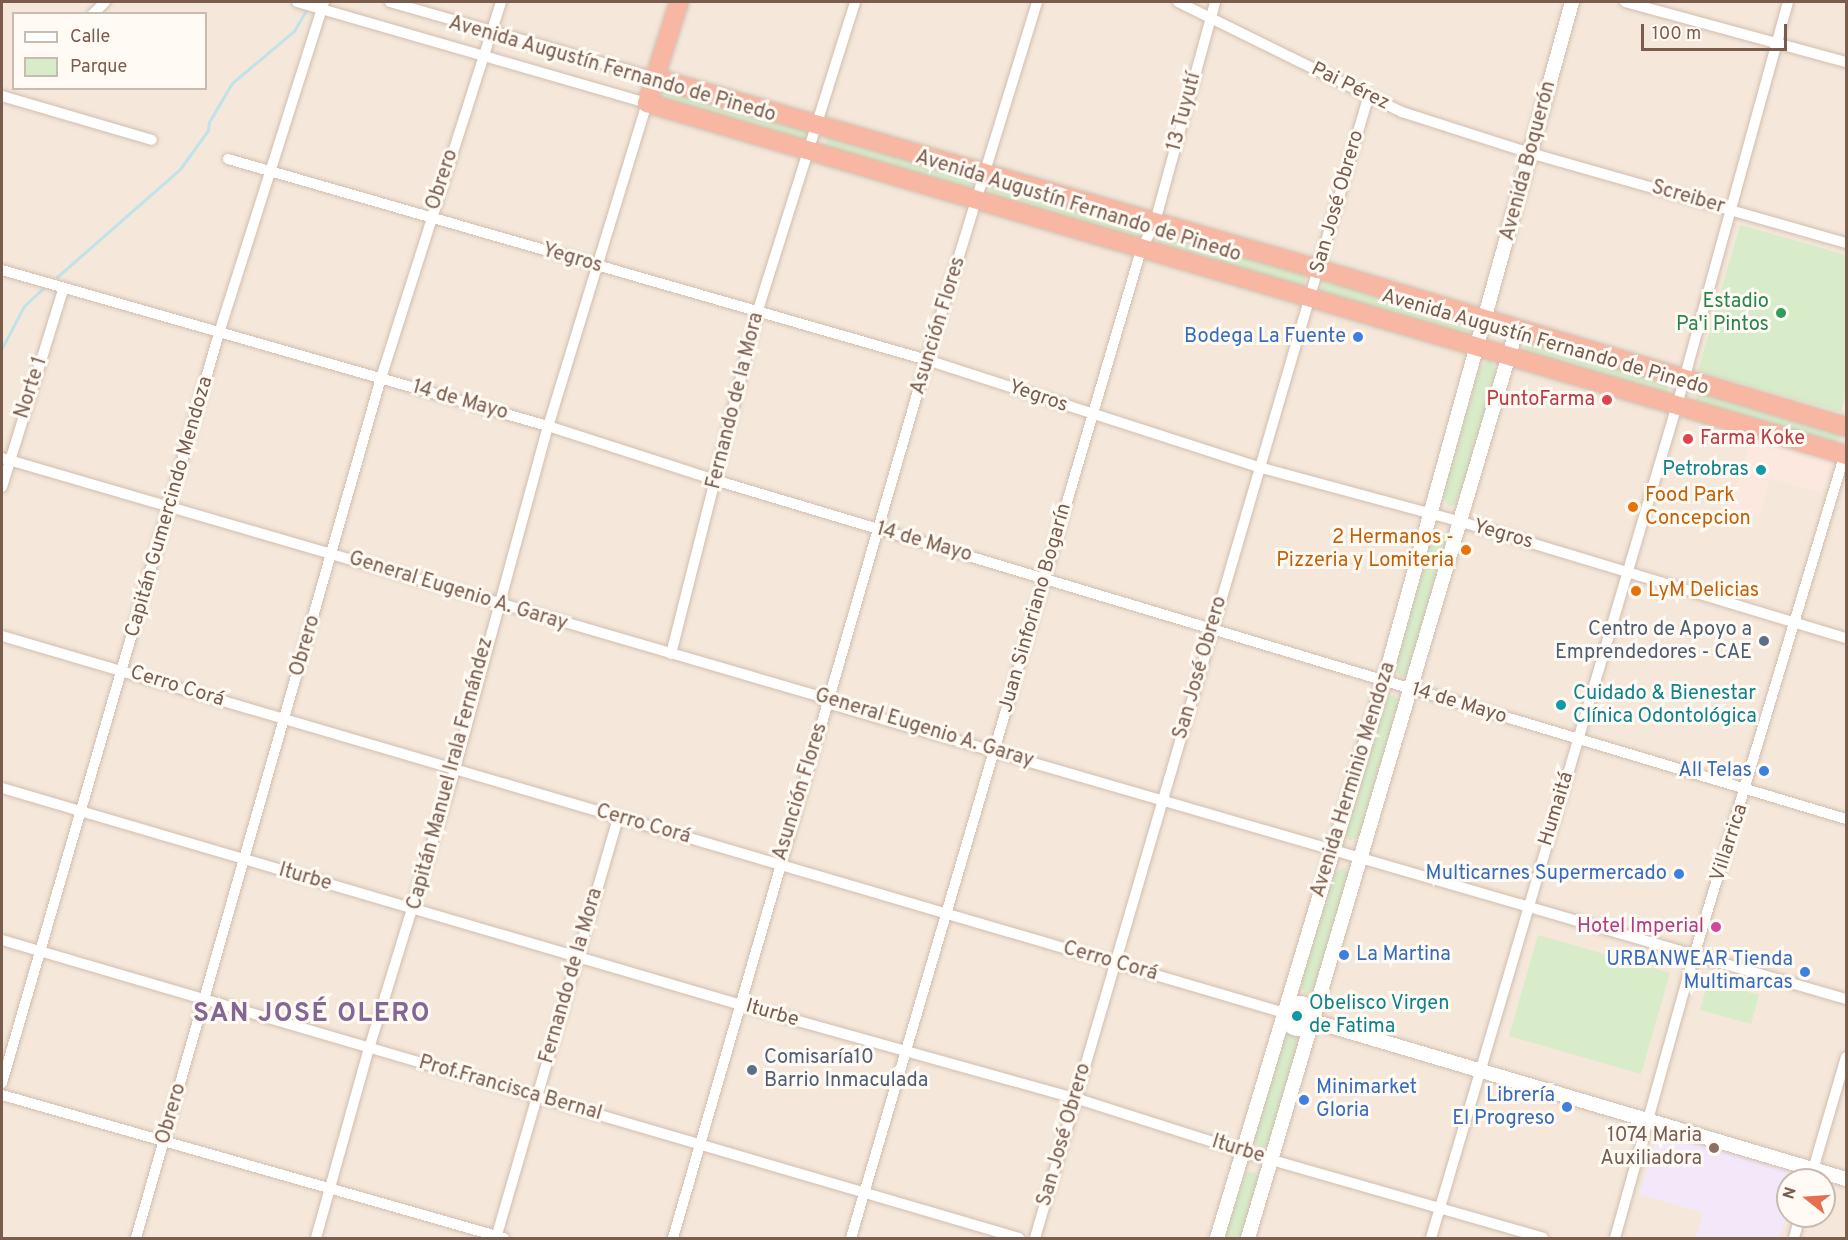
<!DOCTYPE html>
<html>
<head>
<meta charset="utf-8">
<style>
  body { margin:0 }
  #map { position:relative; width:1848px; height:1240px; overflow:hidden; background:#fdf6ec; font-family:Overpass,sans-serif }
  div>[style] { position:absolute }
  .residential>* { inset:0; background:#f5e8da }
  .commercial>* { inset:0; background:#fde8e0 }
  .education>* { inset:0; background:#f3e8fa }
  .green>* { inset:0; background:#d8ecc9 }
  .stream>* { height:3px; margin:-1.5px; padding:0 1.5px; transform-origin:1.5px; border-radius:1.5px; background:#bfe3e8 }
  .roads { filter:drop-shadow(0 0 2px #d1beb0) drop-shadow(0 0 2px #d1beb0) }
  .street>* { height:10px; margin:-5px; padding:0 5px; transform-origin:5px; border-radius:5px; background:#fff }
  .secondary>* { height:14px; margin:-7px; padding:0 7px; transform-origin:7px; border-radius:7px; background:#fff }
  .secondary>.ring { margin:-7px; padding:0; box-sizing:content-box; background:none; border:14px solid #fff; border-radius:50% }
  .highway>* { height:18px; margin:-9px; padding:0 9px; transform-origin:9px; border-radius:9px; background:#f7b7a3 }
  .dots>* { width:16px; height:16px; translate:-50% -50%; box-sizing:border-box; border:3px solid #fffaf3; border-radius:50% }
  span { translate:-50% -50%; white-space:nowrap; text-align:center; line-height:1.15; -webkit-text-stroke:6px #fffaf3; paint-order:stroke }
  .street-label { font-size:20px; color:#7a5c4d }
  .leisure-label { font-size:20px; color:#27864d }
  .right { translate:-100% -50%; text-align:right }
  .shop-label { font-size:20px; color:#366cbe }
  .left { translate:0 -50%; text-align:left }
  .health-label { font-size:20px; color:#be3a42 }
  .culture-label { font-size:20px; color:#0d838f }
  .food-label { font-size:20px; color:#c56008 }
  .service-label { font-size:20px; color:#4e5e75 }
  .hotel-label { font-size:20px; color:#b23c85 }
  .education-label { font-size:20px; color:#785e54 }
  .district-label { font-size:26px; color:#846695; font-weight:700; letter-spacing:1.5px }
  .frame { position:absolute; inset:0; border:3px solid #7a5c4d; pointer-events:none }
  .legend { position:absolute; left:12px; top:12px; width:195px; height:78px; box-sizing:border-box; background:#fffaf3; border:2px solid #cabbb1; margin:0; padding:8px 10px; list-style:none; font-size:18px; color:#7a5c4d }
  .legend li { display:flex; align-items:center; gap:12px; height:30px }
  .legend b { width:30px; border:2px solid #cabbb1 }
  .north { position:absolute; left:1776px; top:1168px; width:60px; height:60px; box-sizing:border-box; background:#fffaf3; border:2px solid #cabbb1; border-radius:50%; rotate:287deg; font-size:16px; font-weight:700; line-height:24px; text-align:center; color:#7a5c4d }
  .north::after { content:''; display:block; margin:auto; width:21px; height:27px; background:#e76f51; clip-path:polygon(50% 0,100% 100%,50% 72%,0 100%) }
  .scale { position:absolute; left:1641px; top:24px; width:146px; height:27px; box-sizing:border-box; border:3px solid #7a5c4d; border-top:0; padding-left:8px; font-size:18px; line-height:21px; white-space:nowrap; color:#7a5c4d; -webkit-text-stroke:4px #fffaf3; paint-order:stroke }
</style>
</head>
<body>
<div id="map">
  <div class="residential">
    <i style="clip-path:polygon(evenodd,2px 2px,1846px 2px,1846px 1238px,2px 1238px,2px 2px,14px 14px,206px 14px,206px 88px,14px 88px,14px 14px,2px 2px,1788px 1180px,1824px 1180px,1824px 1216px,1788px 1216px,1788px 1180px)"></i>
  </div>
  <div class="commercial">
    <i style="clip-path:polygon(1752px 434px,1832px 459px,1822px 493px,1770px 478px,1758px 519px,1729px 510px)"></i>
  </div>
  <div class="education">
    <i style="clip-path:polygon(1658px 1132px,1798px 1174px,1796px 1180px,1788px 1180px,1788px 1208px,1779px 1238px,1696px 1238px,1703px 1213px,1639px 1194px)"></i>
  </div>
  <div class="green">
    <i style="clip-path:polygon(665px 82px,814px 126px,810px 143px,658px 101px)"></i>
    <i style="clip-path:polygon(829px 132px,976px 175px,972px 191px,825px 149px)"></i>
    <i style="clip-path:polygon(993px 181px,1146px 223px,1141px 239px,988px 197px)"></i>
    <i style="clip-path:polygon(1740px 225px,1846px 255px,1846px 392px,1841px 412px,1698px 371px)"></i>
    <i style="clip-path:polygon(1160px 230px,1307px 272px,1303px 287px,1156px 245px)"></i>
    <i style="clip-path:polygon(1324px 280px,1476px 323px,1472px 337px,1320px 294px)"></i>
    <i style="clip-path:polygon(1529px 340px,1668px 383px,1668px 390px,1662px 394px,1523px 351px)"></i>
    <i style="clip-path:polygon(1490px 360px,1496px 370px,1460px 501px,1449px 507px,1443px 496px,1480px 366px)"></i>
    <i style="clip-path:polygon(1697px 392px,1840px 433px,1839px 440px,1833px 444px,1696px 404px)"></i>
    <i style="clip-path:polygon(1442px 530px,1448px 538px,1409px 674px,1400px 677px,1394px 667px,1432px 536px)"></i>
    <i style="clip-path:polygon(1394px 695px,1400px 702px,1361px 836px,1350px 841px,1344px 834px,1385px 698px)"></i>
    <i style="clip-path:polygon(1344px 868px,1350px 875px,1315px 992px,1306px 995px,1300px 985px,1333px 874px)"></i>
    <i style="clip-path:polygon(1538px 935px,1670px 973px,1641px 1074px,1509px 1036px)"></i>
    <i style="clip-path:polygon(1708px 981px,1759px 995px,1751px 1024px,1700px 1010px)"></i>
    <i style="clip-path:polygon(1294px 1033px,1300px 1040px,1268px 1146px,1259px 1149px,1254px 1138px,1285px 1035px)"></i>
    <i style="clip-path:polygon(1246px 1172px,1256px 1173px,1259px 1179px,1241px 1238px,1224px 1238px)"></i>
  </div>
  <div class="stream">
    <i style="left:57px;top:277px;width:164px;rotate:-41.3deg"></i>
    <i style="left:180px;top:169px;width:48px;rotate:-54.3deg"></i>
    <i style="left:208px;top:130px;width:8px;rotate:-83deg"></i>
    <i style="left:209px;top:122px;width:45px;rotate:-59.5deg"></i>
    <i style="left:232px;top:83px;width:81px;rotate:-40deg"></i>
    <i style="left:294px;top:31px;width:24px;rotate:-60deg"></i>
    <i style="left:2px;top:348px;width:47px;rotate:-62.4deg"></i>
    <i style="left:24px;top:306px;width:26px;rotate:-43deg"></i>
  </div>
  <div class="roads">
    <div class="street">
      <i style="left:297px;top:2px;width:364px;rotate:16.1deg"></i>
      <i style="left:647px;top:103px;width:338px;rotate:107deg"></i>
      <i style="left:548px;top:426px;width:355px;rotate:105.2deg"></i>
      <i style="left:455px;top:769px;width:292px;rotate:107.1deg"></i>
      <i style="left:369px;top:1048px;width:197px;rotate:105.6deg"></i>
      <i style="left:390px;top:2px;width:276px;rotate:16deg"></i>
      <i style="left:1178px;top:2px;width:250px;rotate:26.2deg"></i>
      <i style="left:1402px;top:112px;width:134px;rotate:17.8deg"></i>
      <i style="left:1530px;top:153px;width:329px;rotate:15.9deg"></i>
      <i style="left:1625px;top:2px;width:229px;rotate:15.2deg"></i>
      <i style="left:93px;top:14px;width:17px;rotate:-45deg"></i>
      <i style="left:2px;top:96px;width:156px;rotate:16.3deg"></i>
      <i style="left:228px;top:159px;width:727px;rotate:16.04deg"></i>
      <i style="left:927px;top:360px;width:348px;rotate:17.9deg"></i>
      <i style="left:1258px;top:467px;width:207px;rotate:15.1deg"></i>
      <i style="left:1458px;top:521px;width:405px;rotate:16.8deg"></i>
      <i style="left:2px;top:270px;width:568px;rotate:15.95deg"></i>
      <i style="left:548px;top:426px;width:179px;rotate:17.9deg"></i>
      <i style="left:718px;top:481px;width:1178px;rotate:16.68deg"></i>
      <i style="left:2px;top:458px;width:850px;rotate:16.26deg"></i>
      <i style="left:818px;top:696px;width:11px;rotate:38deg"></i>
      <i style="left:827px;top:703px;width:1061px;rotate:16.2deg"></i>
      <i style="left:2px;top:487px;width:206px;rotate:-72.8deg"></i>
      <i style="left:2px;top:636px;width:1337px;rotate:16.38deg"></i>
      <i style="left:671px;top:654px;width:355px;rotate:-75.8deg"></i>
      <i style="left:758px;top:310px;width:323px;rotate:-72.5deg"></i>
      <i style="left:2px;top:788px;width:770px;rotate:16.36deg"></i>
      <i style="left:741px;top:1005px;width:347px;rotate:15.6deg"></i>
      <i style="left:1075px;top:1098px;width:177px;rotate:17.7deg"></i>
      <i style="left:1244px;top:1152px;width:311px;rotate:16deg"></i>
      <i style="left:2px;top:940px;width:1060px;rotate:16.33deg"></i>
      <i style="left:2px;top:1083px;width:781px;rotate:-73.86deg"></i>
      <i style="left:219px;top:333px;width:347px;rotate:-72.4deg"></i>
      <i style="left:2px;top:1095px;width:522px;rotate:15.9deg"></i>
      <i style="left:1810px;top:1180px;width:128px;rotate:-73.7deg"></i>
      <i style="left:136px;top:1238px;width:894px;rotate:-74.1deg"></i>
      <i style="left:381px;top:378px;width:395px;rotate:-72.3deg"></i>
      <i style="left:496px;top:1238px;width:438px;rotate:-73.8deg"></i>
      <i style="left:673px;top:1238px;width:914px;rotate:-73.87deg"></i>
      <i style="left:927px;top:360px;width:375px;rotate:-72.9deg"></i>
      <i style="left:851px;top:1238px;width:1030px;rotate:-73.64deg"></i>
      <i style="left:1141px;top:250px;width:31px;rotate:-63deg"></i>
      <i style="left:1155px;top:222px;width:228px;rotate:-74.7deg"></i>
      <i style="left:1035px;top:1238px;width:1188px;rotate:-73.72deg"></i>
      <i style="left:1431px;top:1238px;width:869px;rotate:-73.55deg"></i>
      <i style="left:1677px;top:405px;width:418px;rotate:-74.6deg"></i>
      <i style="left:1615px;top:1238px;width:293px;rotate:-74.4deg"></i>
      <i style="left:1694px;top:956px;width:528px;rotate:-73.28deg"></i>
      <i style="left:1794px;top:1238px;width:23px;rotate:-75deg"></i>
    </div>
    <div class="secondary">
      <i class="ring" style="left:1286px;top:1003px;width:12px;height:12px"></i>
      <i style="left:1313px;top:1021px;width:556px;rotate:16.51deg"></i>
      <i style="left:1217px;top:1238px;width:581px;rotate:-73.31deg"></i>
      <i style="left:1384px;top:681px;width:705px;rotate:-74.52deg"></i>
      <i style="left:1248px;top:1238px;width:949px;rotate:-73.53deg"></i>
    </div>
    <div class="highway">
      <i style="left:679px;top:2px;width:106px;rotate:107.6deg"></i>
      <i style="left:647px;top:103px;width:1250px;rotate:16.36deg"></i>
      <i style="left:655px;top:78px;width:690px;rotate:16.07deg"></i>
      <i style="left:1318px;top:269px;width:551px;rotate:16.66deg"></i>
    </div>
  </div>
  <div class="dots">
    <i style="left:1781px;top:313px;background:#2e9e5b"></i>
    <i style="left:1358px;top:337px;background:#3f7fe0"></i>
    <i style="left:1607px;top:400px;background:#e0444e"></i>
    <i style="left:1688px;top:439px;background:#e0444e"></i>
    <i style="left:1761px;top:470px;background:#0f9aa8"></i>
    <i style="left:1633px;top:507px;background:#e8710a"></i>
    <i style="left:1466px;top:550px;background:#e8710a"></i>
    <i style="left:1636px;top:591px;background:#e8710a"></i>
    <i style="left:1764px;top:641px;background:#5c6f8a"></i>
    <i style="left:1561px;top:705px;background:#0f9aa8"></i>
    <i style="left:1764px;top:771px;background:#3f7fe0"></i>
    <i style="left:1679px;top:874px;background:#3f7fe0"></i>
    <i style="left:1716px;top:927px;background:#d1479c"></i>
    <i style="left:1344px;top:955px;background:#3f7fe0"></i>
    <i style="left:1805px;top:972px;background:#3f7fe0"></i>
    <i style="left:1297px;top:1016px;background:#0f9aa8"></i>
    <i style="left:752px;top:1070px;background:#5c6f8a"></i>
    <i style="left:1304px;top:1100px;background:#3f7fe0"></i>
    <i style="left:1567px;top:1107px;background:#3f7fe0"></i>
    <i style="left:1714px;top:1148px;background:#8d6e63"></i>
  </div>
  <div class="street-label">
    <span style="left:612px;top:70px;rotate:16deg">Avenida Augustín Fernando de Pinedo</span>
    <span style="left:1350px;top:87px;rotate:26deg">Pai Pérez</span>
    <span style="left:1185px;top:112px;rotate:-75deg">13 Tuyutí</span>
    <span style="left:1529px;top:161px;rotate:-75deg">Avenida Boquerón</span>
    <span style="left:443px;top:180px;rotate:-72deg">Obrero</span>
    <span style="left:1688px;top:198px;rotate:16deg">Screiber</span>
    <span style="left:1338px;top:202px;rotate:-74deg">San José Obrero</span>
    <span style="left:1078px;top:207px;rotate:17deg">Avenida Augustín Fernando de Pinedo</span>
    <span style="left:572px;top:259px;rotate:16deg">Yegros</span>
    <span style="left:939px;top:326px;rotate:-73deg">Asunción Flores</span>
    <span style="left:1545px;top:343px;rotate:16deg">Avenida Augustín Fernando de Pinedo</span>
    <span style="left:32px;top:388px;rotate:-72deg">Norte 1</span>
    <span style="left:1038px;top:397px;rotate:19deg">Yegros</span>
    <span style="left:460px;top:401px;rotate:16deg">14 de Mayo</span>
    <span style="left:736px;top:401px;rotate:-76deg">Fernando de la Mora</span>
    <span style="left:170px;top:507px;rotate:-74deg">Capitán Gumercindo Mendoza</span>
    <span style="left:1503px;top:535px;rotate:16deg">Yegros</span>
    <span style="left:924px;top:543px;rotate:16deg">14 de Mayo</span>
    <span style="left:458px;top:592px;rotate:17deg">General Eugenio A. Garay</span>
    <span style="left:1036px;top:608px;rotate:-74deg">Juan Sinforiano Bogarín</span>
    <span style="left:306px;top:646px;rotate:-74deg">Obrero</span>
    <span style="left:1201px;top:668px;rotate:-74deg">San José Obrero</span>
    <span style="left:177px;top:687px;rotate:17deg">Cerro Corá</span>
    <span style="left:1459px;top:704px;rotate:17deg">14 de Mayo</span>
    <span style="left:924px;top:729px;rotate:17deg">General Eugenio A. Garay</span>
    <span style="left:451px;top:774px;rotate:-75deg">Capitán Manuel Irala Fernández</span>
    <span style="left:1354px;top:780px;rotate:-73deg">Avenida Herminio Mendoza</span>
    <span style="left:801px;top:792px;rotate:-73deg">Asunción Flores</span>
    <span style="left:1557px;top:809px;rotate:-73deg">Humaitá</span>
    <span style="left:643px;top:825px;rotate:16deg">Cerro Corá</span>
    <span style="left:1730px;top:843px;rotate:-72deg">Villarrica</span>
    <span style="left:305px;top:878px;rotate:16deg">Iturbe</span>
    <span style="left:1110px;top:962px;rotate:16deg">Cerro Corá</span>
    <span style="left:572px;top:976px;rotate:-74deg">Fernando de la Mora</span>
    <span style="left:772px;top:1014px;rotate:16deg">Iturbe</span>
    <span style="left:510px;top:1089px;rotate:16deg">Prof.Francisca Bernal</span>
    <span style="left:172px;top:1114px;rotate:-74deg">Obrero</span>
    <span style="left:1065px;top:1135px;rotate:-74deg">San José Obrero</span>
    <span style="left:1238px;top:1150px;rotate:17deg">Iturbe</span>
  </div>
  <div class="leisure-label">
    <span class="right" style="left:1769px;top:314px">Estadio<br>Pa'i Pintos</span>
  </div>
  <div class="shop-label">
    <span class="right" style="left:1346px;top:337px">Bodega La Fuente</span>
    <span class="right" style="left:1752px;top:771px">All Telas</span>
    <span class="right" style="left:1667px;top:874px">Multicarnes Supermercado</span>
    <span class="left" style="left:1356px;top:955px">La Martina</span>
    <span class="right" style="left:1793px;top:972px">URBANWEAR Tienda<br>Multimarcas</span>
    <span class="left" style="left:1316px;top:1100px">Minimarket<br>Gloria</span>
    <span class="right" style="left:1555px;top:1108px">Librería<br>El Progreso</span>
  </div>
  <div class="health-label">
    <span class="right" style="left:1595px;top:400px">PuntoFarma</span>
    <span class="left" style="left:1700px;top:439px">Farma Koke</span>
  </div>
  <div class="culture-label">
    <span class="right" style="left:1749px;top:470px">Petrobras</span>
    <span class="left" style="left:1573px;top:706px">Cuidado &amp; Bienestar<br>Clínica Odontológica</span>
    <span class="left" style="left:1309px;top:1016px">Obelisco Virgen<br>de Fatima</span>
  </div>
  <div class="food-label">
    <span class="left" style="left:1645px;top:508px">Food Park<br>Concepcion</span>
    <span class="right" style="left:1454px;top:550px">2 Hermanos -<br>Pizzeria y Lomiteria</span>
    <span class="left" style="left:1648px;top:591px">LyM Delicias</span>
  </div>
  <div class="service-label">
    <span class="right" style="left:1752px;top:642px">Centro de Apoyo a<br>Emprendedores - CAE</span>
    <span class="left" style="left:764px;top:1070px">Comisaría10<br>Barrio Inmaculada</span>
  </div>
  <div class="hotel-label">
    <span class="right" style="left:1704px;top:927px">Hotel Imperial</span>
  </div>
  <div class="education-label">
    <span class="right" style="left:1702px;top:1148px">1074 Maria<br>Auxiliadora</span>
  </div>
  <div class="district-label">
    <span style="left:312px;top:1015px">SAN JOSÉ OLERO</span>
  </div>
  <div class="frame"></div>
  <ul class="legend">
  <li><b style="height:8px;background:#fff"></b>Calle</li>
  <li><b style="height:16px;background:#d8ecc9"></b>Parque</li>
  </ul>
  <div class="north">N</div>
  <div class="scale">100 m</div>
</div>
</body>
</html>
